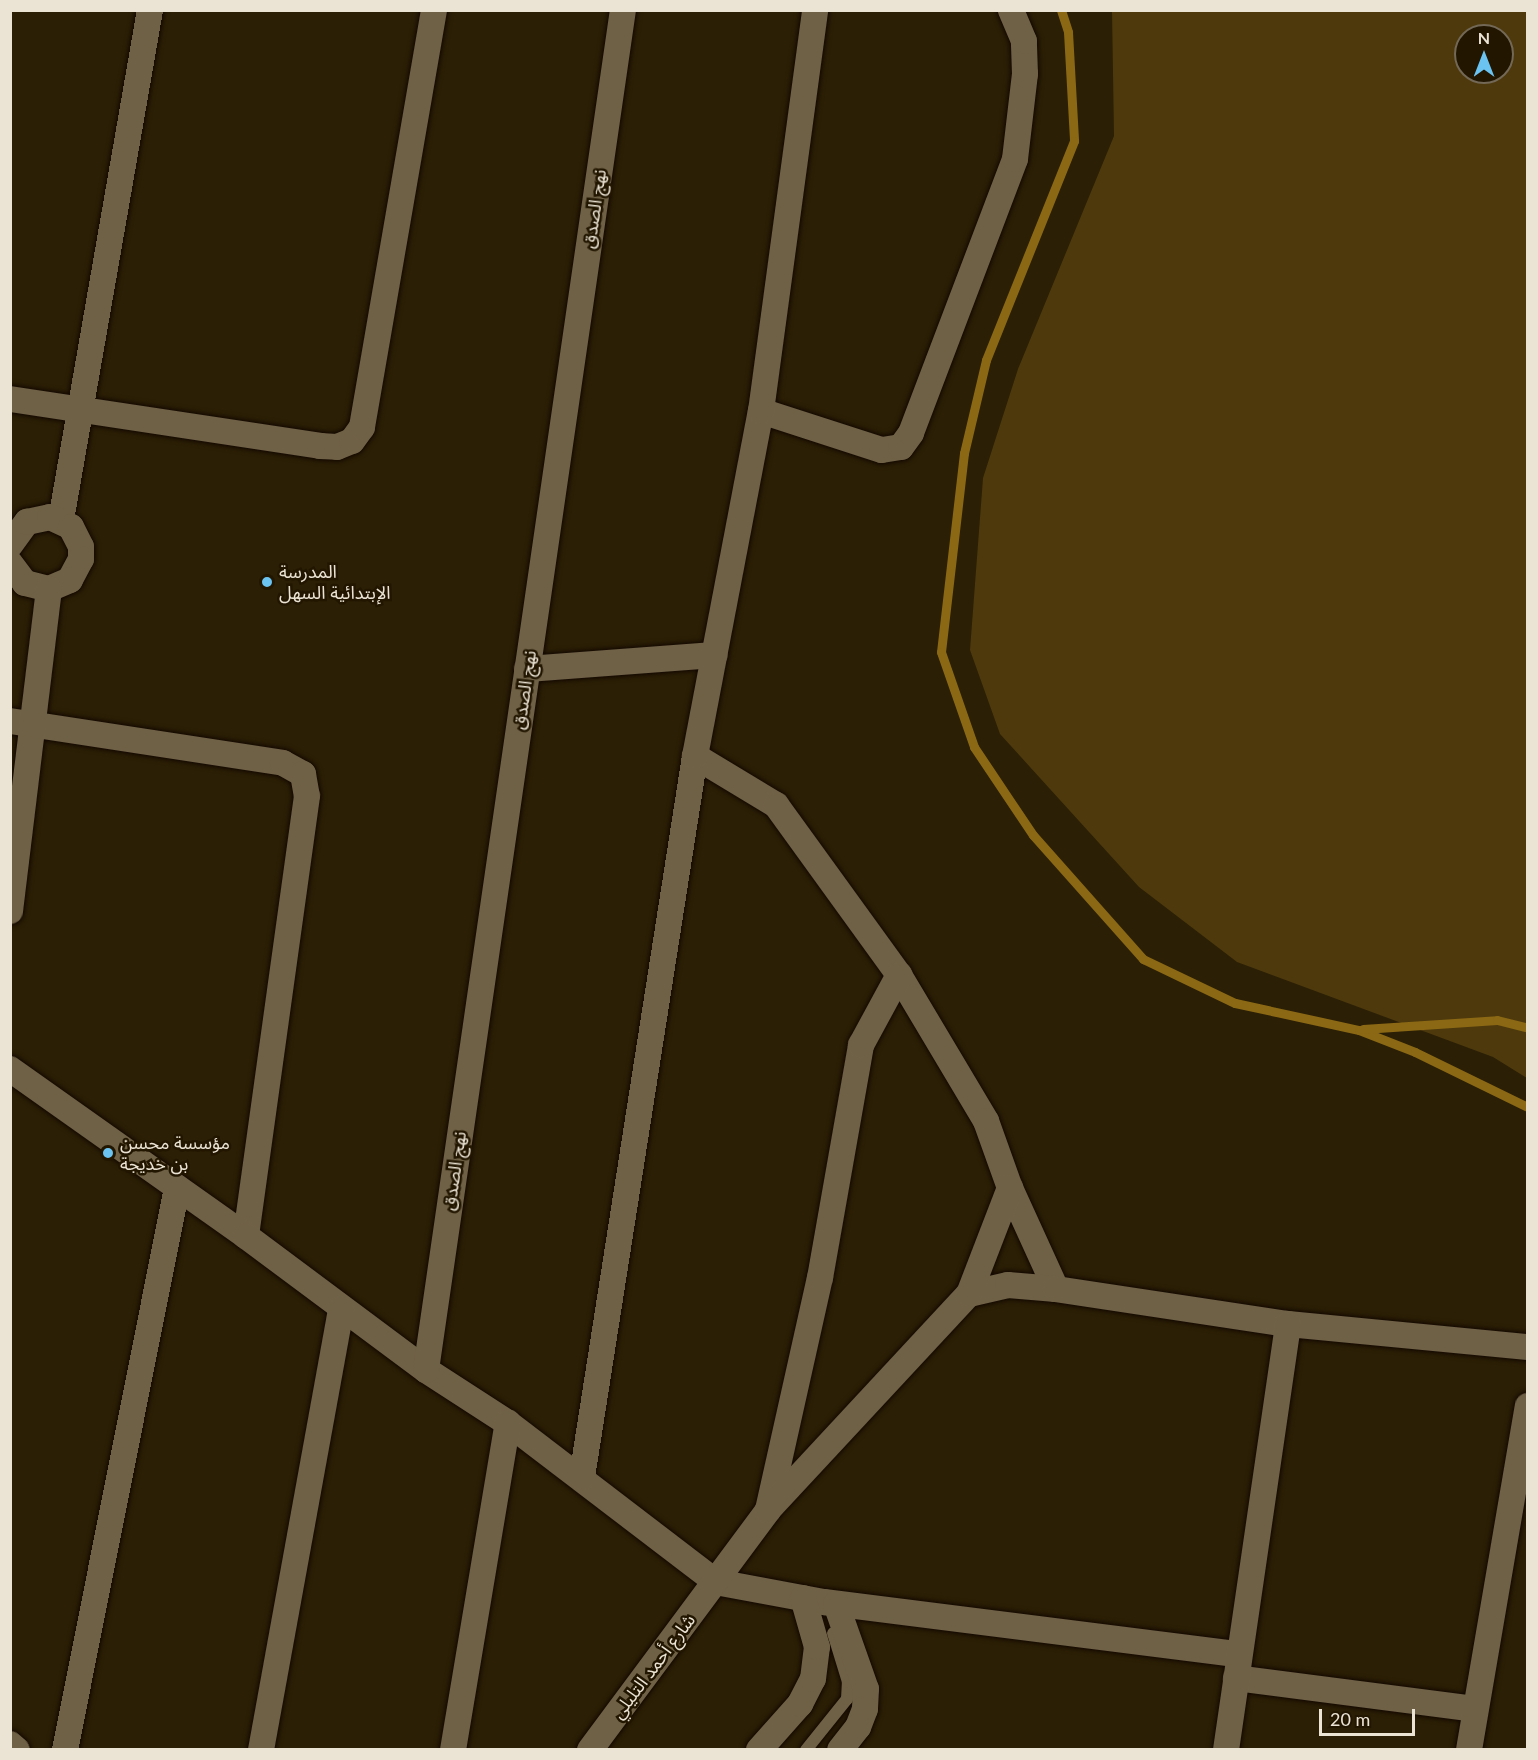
<!DOCTYPE html>
<html>
<head>
<meta charset="utf-8">
<style>
  body { margin:0 }
  #map { position:relative; width:1538px; height:1760px; overflow:hidden; background:#2b1f05; font-family:Lato,"Noto Sans Arabic",sans-serif }
  div>[style] { position:absolute }
  .green>* { inset:0; background:#4d390c }
  .stream>* { height:9px; margin:-4.5px; padding:0 4.5px; transform-origin:4.5px; border-radius:4.5px; background:#8b6814 }
  .roads { filter:drop-shadow(0 0 2px #130800) drop-shadow(0 0 2px #130800) }
  .service>* { height:12px; margin:-6px; padding:0 6px; transform-origin:6px; border-radius:6px; background:#6f6146 }
  .minor>* { height:26px; margin:-13px; padding:0 13px; transform-origin:13px; border-radius:13px; background:#6f6146 }
  .dots>* { width:16px; height:16px; translate:-50% -50%; box-sizing:border-box; border:3px solid #221600; border-radius:50% }
  span { translate:-50% -50%; white-space:nowrap; text-align:center; line-height:1.15; -webkit-text-stroke:5px #221600; paint-order:stroke }
  .street-label { font-size:18px; color:#ebe3d4 }
  .poi-label { font-size:18px; color:#ebe3d4 }
  .left { translate:0 -50%; text-align:left }
  .frame { position:absolute; inset:0; border:12px solid #ebe3d4; pointer-events:none }
  .north { position:absolute; left:1454px; top:24px; width:60px; height:60px; box-sizing:border-box; background:#221600; border:2px solid #726855; border-radius:50%; rotate:0deg; font-size:16px; font-weight:700; line-height:24px; text-align:center; color:#ebe3d4 }
  .north::after { content:''; display:block; margin:auto; width:21px; height:27px; background:#6bc3f2; clip-path:polygon(50% 0,100% 100%,50% 72%,0 100%) }
  .scale { position:absolute; left:1319px; top:1709px; width:96px; height:27px; box-sizing:border-box; border:3px solid #ebe3d4; border-top:0; padding-left:8px; font-size:18px; line-height:21px; white-space:nowrap; color:#ebe3d4; -webkit-text-stroke:4px #221600; paint-order:stroke }
</style>
</head>
<body>
<div id="map">
  <div class="green">
    <i style="clip-path:polygon(evenodd,1112px 11px,1527px 11px,1527px 1078px,1493px 1057px,1237px 962px,1139px 887px,1000px 734px,970px 650px,983px 478px,1018px 369px,1114px 136px,1112px 11px,1466px 36px,1502px 36px,1502px 72px,1466px 72px,1466px 36px)"></i>
  </div>
  <div class="stream">
    <i style="left:1061px;top:10px;width:23px;rotate:72deg"></i>
    <i style="left:1068px;top:32px;width:109px;rotate:86.8deg"></i>
    <i style="left:1074px;top:141px;width:236px;rotate:111.9deg"></i>
    <i style="left:986px;top:360px;width:96px;rotate:103.3deg"></i>
    <i style="left:964px;top:453px;width:200px;rotate:96.6deg"></i>
    <i style="left:941px;top:652px;width:101px;rotate:70.8deg"></i>
    <i style="left:974px;top:747px;width:106px;rotate:56.2deg"></i>
    <i style="left:1033px;top:835px;width:166px;rotate:48.4deg"></i>
    <i style="left:1143px;top:959px;width:102px;rotate:25.6deg"></i>
    <i style="left:1235px;top:1003px;width:127px;rotate:12.3deg"></i>
    <i style="left:1359px;top:1030px;width:60px;rotate:21.4deg"></i>
    <i style="left:1415px;top:1052px;width:126px;rotate:26deg"></i>
    <i style="left:1363px;top:1029px;width:134px;rotate:-3.8deg"></i>
    <i style="left:1497px;top:1020px;width:32px;rotate:14deg"></i>
  </div>
  <div class="roads">
    <div class="service">
      <i style="left:806px;top:1750px;width:65px;rotate:-51.2deg"></i>
      <i style="left:847px;top:1699px;width:17px;rotate:-87deg"></i>
      <i style="left:848px;top:1682px;width:51px;rotate:-107deg"></i>
    </div>
    <div class="minor">
      <i style="left:10px;top:399px;width:314px;rotate:8.6deg"></i>
      <i style="left:320px;top:446px;width:17px;rotate:3deg"></i>
      <i style="left:337px;top:447px;width:16px;rotate:-22deg"></i>
      <i style="left:352px;top:441px;width:17px;rotate:-54deg"></i>
      <i style="left:362px;top:427px;width:423px;rotate:-80.2deg"></i>
      <i style="left:761px;top:411px;width:127px;rotate:17.9deg"></i>
      <i style="left:882px;top:450px;width:19px;rotate:-9deg"></i>
      <i style="left:901px;top:447px;width:17px;rotate:-54deg"></i>
      <i style="left:911px;top:433px;width:293px;rotate:-69.2deg"></i>
      <i style="left:1015px;top:159px;width:86px;rotate:-83.3deg"></i>
      <i style="left:1025px;top:74px;width:33px;rotate:-92deg"></i>
      <i style="left:1024px;top:41px;width:34px;rotate:-113deg"></i>
      <i style="left:61px;top:520px;width:518px;rotate:-80.1deg"></i>
      <i style="left:10px;top:545px;width:29px;rotate:-54deg"></i>
      <i style="left:27px;top:522px;width:24px;rotate:-12deg"></i>
      <i style="left:50px;top:517px;width:23px;rotate:25deg"></i>
      <i style="left:71px;top:527px;width:22px;rotate:63deg"></i>
      <i style="left:81px;top:547px;width:12px;rotate:90deg"></i>
      <i style="left:81px;top:559px;width:24px;rotate:118deg"></i>
      <i style="left:70px;top:580px;width:23px;rotate:157deg"></i>
      <i style="left:49px;top:589px;width:25px;rotate:-166deg"></i>
      <i style="left:25px;top:583px;width:25px;rotate:-127deg"></i>
      <i style="left:527px;top:669px;width:188px;rotate:-4.3deg"></i>
      <i style="left:10px;top:721px;width:276px;rotate:8.7deg"></i>
      <i style="left:283px;top:763px;width:23px;rotate:29deg"></i>
      <i style="left:303px;top:774px;width:22px;rotate:80deg"></i>
      <i style="left:307px;top:796px;width:444px;rotate:97.9deg"></i>
      <i style="left:695px;top:756px;width:95px;rotate:31.2deg"></i>
      <i style="left:776px;top:805px;width:210px;rotate:54.1deg"></i>
      <i style="left:899px;top:975px;width:170px;rotate:59.2deg"></i>
      <i style="left:986px;top:1121px;width:71px;rotate:70.3deg"></i>
      <i style="left:1010px;top:1188px;width:111px;rotate:65.5deg"></i>
      <i style="left:10px;top:911px;width:324px;rotate:-83.1deg"></i>
      <i style="left:10px;top:1069px;width:289px;rotate:35.3deg"></i>
      <i style="left:246px;top:1236px;width:224px;rotate:36.7deg"></i>
      <i style="left:426px;top:1370px;width:98px;rotate:32.9deg"></i>
      <i style="left:508px;top:1423px;width:262px;rotate:37.4deg"></i>
      <i style="left:716px;top:1582px;width:110px;rotate:10.5deg"></i>
      <i style="left:824px;top:1602px;width:417px;rotate:7.2deg"></i>
      <i style="left:969px;top:1294px;width:40px;rotate:-13deg"></i>
      <i style="left:1008px;top:1285px;width:48px;rotate:4.8deg"></i>
      <i style="left:1056px;top:1289px;width:235px;rotate:8.6deg"></i>
      <i style="left:1288px;top:1324px;width:241px;rotate:5.5deg"></i>
      <i style="left:426px;top:1370px;width:1374px;rotate:-81.76deg"></i>
      <i style="left:582px;top:1477px;width:730px;rotate:-81.09deg"></i>
      <i style="left:695px;top:756px;width:351px;rotate:-79.2deg"></i>
      <i style="left:761px;top:411px;width:405px;rotate:-82.3deg"></i>
      <i style="left:768px;top:1510px;width:238px;rotate:-77.4deg"></i>
      <i style="left:820px;top:1278px;width:237px;rotate:-80deg"></i>
      <i style="left:861px;top:1045px;width:80px;rotate:-61.5deg"></i>
      <i style="left:836px;top:1604px;width:90px;rotate:70.6deg"></i>
      <i style="left:866px;top:1689px;width:20px;rotate:93deg"></i>
      <i style="left:865px;top:1709px;width:19px;rotate:111deg"></i>
      <i style="left:858px;top:1727px;width:29px;rotate:128deg"></i>
      <i style="left:1236px;top:1678px;width:241px;rotate:7.4deg"></i>
      <i style="left:10px;top:1744px;width:9px;rotate:41deg"></i>
      <i style="left:65px;top:1750px;width:573px;rotate:-78.73deg"></i>
      <i style="left:261px;top:1750px;width:448px;rotate:-79.7deg"></i>
      <i style="left:453px;top:1750px;width:332px;rotate:-80.5deg"></i>
      <i style="left:590px;top:1750px;width:299px;rotate:-53.4deg"></i>
      <i style="left:768px;top:1510px;width:295px;rotate:-47.1deg"></i>
      <i style="left:969px;top:1294px;width:114px;rotate:-68.9deg"></i>
      <i style="left:759px;top:1750px;width:62px;rotate:-48.3deg"></i>
      <i style="left:800px;top:1704px;width:28px;rotate:-63deg"></i>
      <i style="left:813px;top:1679px;width:32px;rotate:-83deg"></i>
      <i style="left:817px;top:1647px;width:51px;rotate:-105.9deg"></i>
      <i style="left:1226px;top:1750px;width:430px;rotate:-81.7deg"></i>
      <i style="left:1469px;top:1750px;width:349px;rotate:-80.3deg"></i>
    </div>
  </div>
  <div class="dots">
    <i style="left:267px;top:582px;background:#6bc3f2"></i>
    <i style="left:108px;top:1153px;background:#6bc3f2"></i>
  </div>
  <div class="street-label">
    <span style="left:594px;top:209px;rotate:-82deg">نهج الصدق</span>
    <span style="left:524px;top:690px;rotate:-82deg">نهج الصدق</span>
    <span style="left:454px;top:1171px;rotate:-82deg">نهج الصدق</span>
    <span style="left:653px;top:1666px;rotate:-53deg">شارع أحمد التليلي</span>
  </div>
  <div class="poi-label">
    <span class="left" style="left:279px;top:582px">المدرسة<br>الإبتدائية السهل</span>
    <span class="left" style="left:120px;top:1153px">مؤسسة محسن<br>بن خديجة</span>
  </div>
  <div class="frame"></div>
  <div class="north">N</div>
  <div class="scale">20 m</div>
</div>
</body>
</html>
